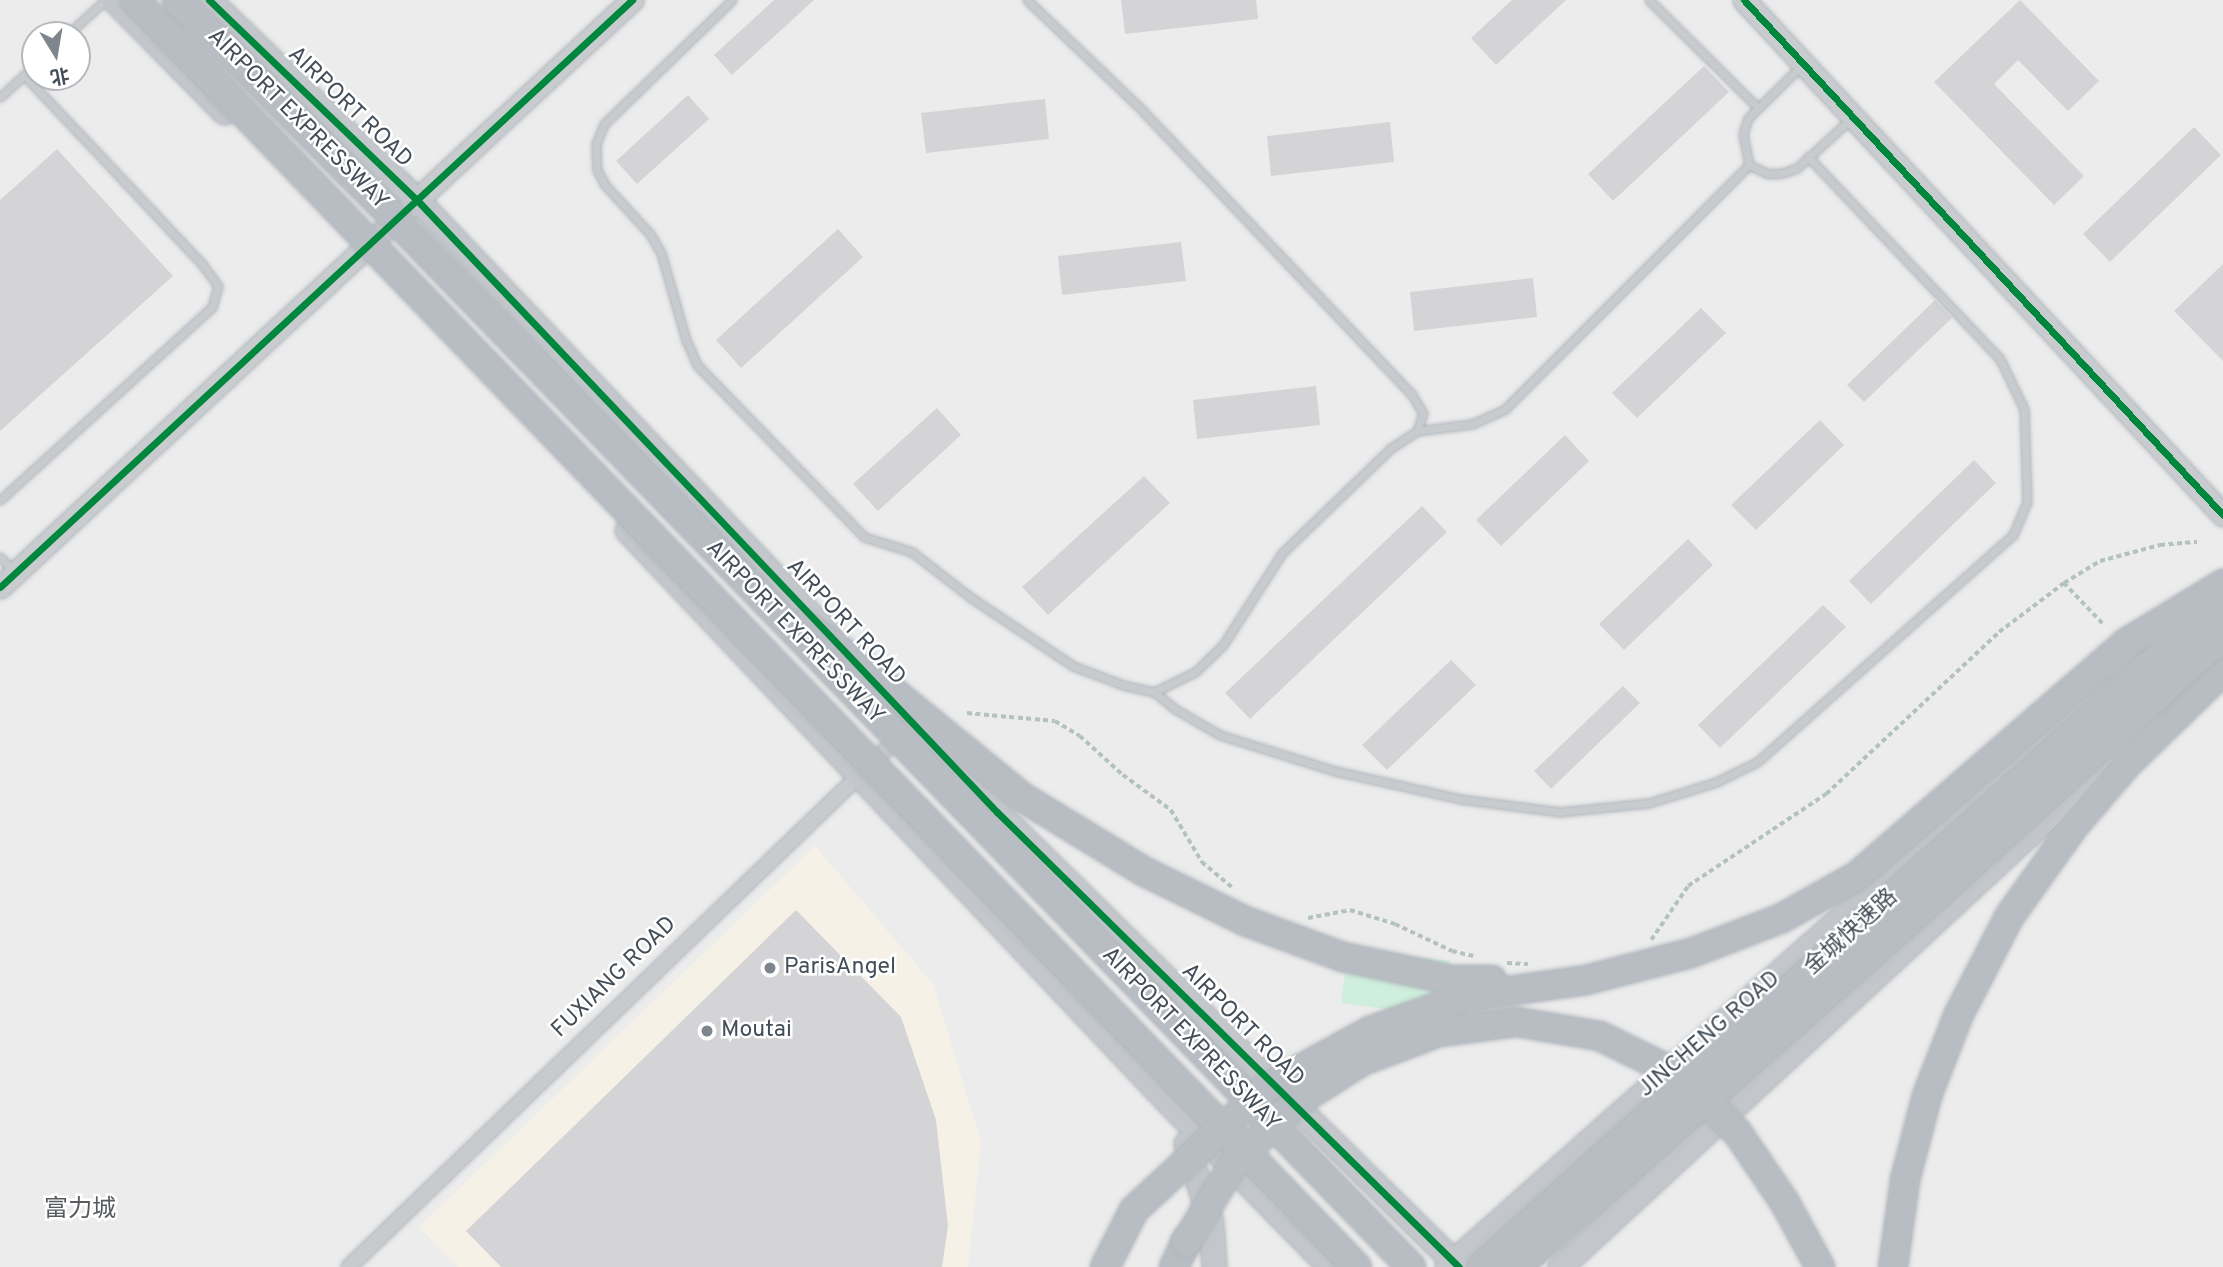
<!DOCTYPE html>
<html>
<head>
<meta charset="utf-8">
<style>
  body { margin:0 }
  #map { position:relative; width:2223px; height:1267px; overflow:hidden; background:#edecec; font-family:Overpass,"Noto Sans SC",sans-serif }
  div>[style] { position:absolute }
  .commercial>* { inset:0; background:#f5f1e6 }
  .green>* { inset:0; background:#cfeedc }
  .building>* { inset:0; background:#d4d4d7 }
  .path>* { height:3.5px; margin-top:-1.75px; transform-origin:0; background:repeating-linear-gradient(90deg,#b4c2be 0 5px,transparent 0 8.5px) }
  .roads { filter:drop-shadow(0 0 2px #b0b6bc) drop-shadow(0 0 2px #b0b6bc) }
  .lane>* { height:7px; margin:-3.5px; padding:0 3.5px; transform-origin:3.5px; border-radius:3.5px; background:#c8cbcd }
  .street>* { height:14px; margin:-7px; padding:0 7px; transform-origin:7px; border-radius:7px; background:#c8cbcd }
  .secondary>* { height:21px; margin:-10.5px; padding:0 10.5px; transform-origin:10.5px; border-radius:10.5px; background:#c9cccf }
  .primary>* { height:23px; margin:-11.5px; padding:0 11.5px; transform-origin:11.5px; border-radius:11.5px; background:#c3c7cb }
  .highway>* { height:28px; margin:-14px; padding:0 14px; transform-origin:14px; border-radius:14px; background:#b8bdc3 }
  .bridges { filter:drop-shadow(0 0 2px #b0b6bc) drop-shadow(0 0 2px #b0b6bc) }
  .highway-bridge>* { height:28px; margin:-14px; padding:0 14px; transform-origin:14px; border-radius:14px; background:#b8bdc3 }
  .cycleway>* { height:7px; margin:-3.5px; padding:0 3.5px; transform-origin:3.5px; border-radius:3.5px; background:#00873e }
  .dots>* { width:19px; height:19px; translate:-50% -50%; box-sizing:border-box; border:4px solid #fff; border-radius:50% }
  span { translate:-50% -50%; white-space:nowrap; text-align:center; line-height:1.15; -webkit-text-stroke:5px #fff; paint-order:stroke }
  .street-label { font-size:23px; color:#434e59 }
  .poi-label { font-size:23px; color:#434e59 }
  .left { translate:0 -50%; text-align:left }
  .neighbourhood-label { font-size:24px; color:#585b60 }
  .north { position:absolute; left:21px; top:21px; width:70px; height:70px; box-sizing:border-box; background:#fff; border:2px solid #b4b8bd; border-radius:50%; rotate:169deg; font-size:19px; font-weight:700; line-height:28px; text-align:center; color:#434e59 }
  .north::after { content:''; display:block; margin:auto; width:24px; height:32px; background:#7e858c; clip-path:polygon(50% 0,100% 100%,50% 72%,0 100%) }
</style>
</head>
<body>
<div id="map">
  <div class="commercial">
    <i style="clip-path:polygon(815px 846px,933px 984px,981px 1142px,968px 1267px,458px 1267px,419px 1227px)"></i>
  </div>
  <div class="green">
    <i style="clip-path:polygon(1348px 948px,1450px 961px,1442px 1017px,1341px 1003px)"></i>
  </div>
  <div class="building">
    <i style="clip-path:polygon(774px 0,814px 0,732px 75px,714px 55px)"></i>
    <i style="clip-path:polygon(1121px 0,1256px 0,1258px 19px,1125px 34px)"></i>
    <i style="clip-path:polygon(1512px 0,1566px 0,1496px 65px,1471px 38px)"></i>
    <i style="clip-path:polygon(2020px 0,2099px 81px,2068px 111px,2018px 60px,1994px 84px,2084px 176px,2054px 205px,1934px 82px)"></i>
    <i style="clip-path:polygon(1704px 66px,1729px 92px,1613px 201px,1588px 174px)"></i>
    <i style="clip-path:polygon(688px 95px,709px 119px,637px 184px,616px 161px)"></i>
    <i style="clip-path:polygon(1045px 99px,1049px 139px,926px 153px,921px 113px)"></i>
    <i style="clip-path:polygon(1390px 122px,1394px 162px,1271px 176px,1267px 136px)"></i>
    <i style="clip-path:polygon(2194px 127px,2221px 155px,2110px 262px,2083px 234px)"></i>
    <i style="clip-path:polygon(57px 149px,173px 276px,0 431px,0 200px)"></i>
    <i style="clip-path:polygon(838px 229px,863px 257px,741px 368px,716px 340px)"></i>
    <i style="clip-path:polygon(1181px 242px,1186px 281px,1062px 295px,1058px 256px)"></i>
    <i style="clip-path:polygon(2223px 264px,2223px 361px,2174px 311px)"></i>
    <i style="clip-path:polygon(1533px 278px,1537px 317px,1414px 331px,1410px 292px)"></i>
    <i style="clip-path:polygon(1935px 300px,1952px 318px,1864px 402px,1847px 385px)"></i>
    <i style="clip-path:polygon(1701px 308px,1726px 333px,1637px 418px,1612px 393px)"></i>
    <i style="clip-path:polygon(1316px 386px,1320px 425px,1197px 439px,1193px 400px)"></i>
    <i style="clip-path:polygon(937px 408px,961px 435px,878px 511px,853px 484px)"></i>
    <i style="clip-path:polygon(1820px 420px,1844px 445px,1756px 530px,1731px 505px)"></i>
    <i style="clip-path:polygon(1565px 435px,1589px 461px,1501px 546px,1476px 520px)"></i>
    <i style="clip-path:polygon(1974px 460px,1996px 483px,1871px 604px,1849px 581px)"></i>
    <i style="clip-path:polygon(1144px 476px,1170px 503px,1048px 615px,1022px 587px)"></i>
    <i style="clip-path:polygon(1422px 506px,1447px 532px,1250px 719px,1225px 693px)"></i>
    <i style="clip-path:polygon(1688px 539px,1713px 565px,1624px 650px,1599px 624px)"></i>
    <i style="clip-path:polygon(1823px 605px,1846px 627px,1720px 748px,1698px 725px)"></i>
    <i style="clip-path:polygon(1451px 660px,1476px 685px,1387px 770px,1362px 745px)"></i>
    <i style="clip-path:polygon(1623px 686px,1640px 703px,1551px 789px,1534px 771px)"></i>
    <i style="clip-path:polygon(796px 910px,901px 1017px,936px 1120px,948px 1226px,942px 1267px,501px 1267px,466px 1231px)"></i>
  </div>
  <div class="path">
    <i style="left:2064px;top:583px;width:58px;rotate:46.4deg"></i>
    <i style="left:967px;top:713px;width:88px;rotate:5.2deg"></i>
    <i style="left:1055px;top:721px;width:29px;rotate:31deg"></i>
    <i style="left:1080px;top:736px;width:58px;rotate:42.2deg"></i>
    <i style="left:1123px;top:775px;width:59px;rotate:36.1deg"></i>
    <i style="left:1171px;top:810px;width:61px;rotate:59.2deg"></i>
    <i style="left:1202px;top:862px;width:39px;rotate:40deg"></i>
    <i style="left:1308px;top:918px;width:43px;rotate:-10.8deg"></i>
    <i style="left:1350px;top:910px;width:47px;rotate:17.3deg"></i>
    <i style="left:1395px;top:924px;width:63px;rotate:25.3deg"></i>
    <i style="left:1452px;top:951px;width:22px;rotate:13deg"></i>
    <i style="left:1651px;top:940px;width:65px;rotate:-55.6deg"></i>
    <i style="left:1688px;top:886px;width:166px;rotate:-33.7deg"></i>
    <i style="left:1826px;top:794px;width:237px;rotate:-43.1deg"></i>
    <i style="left:1999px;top:632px;width:81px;rotate:-37deg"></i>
    <i style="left:2064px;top:583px;width:42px;rotate:-31.4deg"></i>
    <i style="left:2100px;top:561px;width:62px;rotate:-14.9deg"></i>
    <i style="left:2160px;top:545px;width:37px;rotate:-5deg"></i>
    <i style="left:1507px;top:963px;width:21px;rotate:3deg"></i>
  </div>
  <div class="roads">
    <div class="lane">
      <i style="left:732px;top:0;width:178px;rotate:135.9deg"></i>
      <i style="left:604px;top:124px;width:22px;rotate:112deg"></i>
      <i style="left:596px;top:144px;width:26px;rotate:88deg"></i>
      <i style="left:597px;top:170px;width:17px;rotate:62deg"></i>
      <i style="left:605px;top:185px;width:67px;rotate:47.4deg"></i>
      <i style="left:650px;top:234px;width:22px;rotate:60deg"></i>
      <i style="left:661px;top:253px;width:91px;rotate:74deg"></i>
      <i style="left:686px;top:340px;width:27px;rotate:66deg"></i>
      <i style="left:697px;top:365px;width:240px;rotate:45.8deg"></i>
      <i style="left:864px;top:537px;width:50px;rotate:17.4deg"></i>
      <i style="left:912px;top:552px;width:73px;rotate:37.8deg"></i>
      <i style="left:970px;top:597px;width:124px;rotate:33.8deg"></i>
      <i style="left:1073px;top:666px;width:53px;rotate:20.8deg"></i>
      <i style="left:1123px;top:685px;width:32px;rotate:13deg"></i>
      <i style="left:1154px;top:692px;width:46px;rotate:-26deg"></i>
      <i style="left:1195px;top:672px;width:39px;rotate:-44deg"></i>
      <i style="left:1223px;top:645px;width:109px;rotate:-57.3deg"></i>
      <i style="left:1282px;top:553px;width:151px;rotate:-43.9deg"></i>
      <i style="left:1391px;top:448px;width:31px;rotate:-33deg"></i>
      <i style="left:1417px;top:431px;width:55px;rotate:-7.3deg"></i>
      <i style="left:1472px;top:424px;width:36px;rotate:-24deg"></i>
      <i style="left:1505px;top:409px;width:345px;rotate:-45deg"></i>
      <i style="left:1027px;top:0;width:155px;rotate:43.7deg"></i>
      <i style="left:1139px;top:107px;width:397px;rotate:46.5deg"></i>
      <i style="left:1412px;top:395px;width:21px;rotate:59deg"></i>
      <i style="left:1423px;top:413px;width:19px;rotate:108deg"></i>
      <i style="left:1649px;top:0;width:153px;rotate:44.7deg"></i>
      <i style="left:67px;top:35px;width:52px;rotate:-42.6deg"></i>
      <i style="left:1803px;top:64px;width:77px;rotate:135.5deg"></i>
      <i style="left:1748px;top:118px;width:17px;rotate:107deg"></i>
      <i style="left:1743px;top:134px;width:32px;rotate:79deg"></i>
      <i style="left:1749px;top:165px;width:21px;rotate:25deg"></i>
      <i style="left:1768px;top:174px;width:15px;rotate:-4deg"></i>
      <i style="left:1783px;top:173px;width:15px;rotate:-20deg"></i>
      <i style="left:1797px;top:168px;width:74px;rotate:-42.3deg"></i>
      <i style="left:0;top:97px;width:47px;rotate:-42.4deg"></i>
      <i style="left:0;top:500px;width:287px;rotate:-42.3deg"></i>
      <i style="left:212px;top:307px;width:22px;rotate:-74deg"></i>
      <i style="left:218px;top:286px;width:26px;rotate:-126deg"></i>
      <i style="left:203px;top:265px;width:261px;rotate:-133.3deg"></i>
      <i style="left:0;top:557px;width:21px;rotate:47deg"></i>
      <i style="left:1154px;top:692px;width:27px;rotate:39deg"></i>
      <i style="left:1175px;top:709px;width:52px;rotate:30deg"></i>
      <i style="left:1220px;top:735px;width:121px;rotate:17.4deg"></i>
      <i style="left:1335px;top:771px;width:128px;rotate:12.6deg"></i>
      <i style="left:1460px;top:799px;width:101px;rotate:7.4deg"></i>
      <i style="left:1560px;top:812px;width:89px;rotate:-5.8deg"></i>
      <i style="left:1649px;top:803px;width:70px;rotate:-17.4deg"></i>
      <i style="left:1716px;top:782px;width:46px;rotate:-26deg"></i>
      <i style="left:1757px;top:762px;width:342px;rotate:-41.6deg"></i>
      <i style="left:2013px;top:535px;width:36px;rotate:-67deg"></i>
      <i style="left:2027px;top:502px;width:93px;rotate:-91.8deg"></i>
      <i style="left:2024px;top:409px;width:55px;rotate:-115.6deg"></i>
      <i style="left:2000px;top:359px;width:279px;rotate:-133.5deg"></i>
    </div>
    <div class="street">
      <i style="left:349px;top:1267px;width:768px;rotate:-43.94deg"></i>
    </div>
    <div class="secondary">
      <i style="left:1744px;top:0;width:703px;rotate:47.07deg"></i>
      <i style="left:0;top:587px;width:863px;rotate:-42.89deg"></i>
    </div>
    <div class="primary">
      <i style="left:114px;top:0;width:157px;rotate:45.5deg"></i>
      <i style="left:209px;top:0;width:287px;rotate:43.9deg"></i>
      <i style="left:416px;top:199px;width:601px;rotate:46.48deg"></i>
      <i style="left:627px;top:530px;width:783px;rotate:46.6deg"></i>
      <i style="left:1165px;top:1099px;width:235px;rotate:45.5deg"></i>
      <i style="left:906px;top:716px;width:132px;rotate:46.5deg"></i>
      <i style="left:997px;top:812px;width:648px;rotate:44.56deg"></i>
      <i style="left:1186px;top:1143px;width:84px;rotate:72.6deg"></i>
      <i style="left:1211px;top:1223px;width:44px;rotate:86.1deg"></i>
      <i style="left:1447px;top:1267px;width:961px;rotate:-41.58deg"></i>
      <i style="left:1560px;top:1267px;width:830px;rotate:-42.71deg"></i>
    </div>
    <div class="highway">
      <i style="left:1174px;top:1267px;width:28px;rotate:-64deg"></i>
      <i style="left:1893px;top:1267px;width:88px;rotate:-82.1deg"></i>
      <i style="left:1905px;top:1180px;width:87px;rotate:-75.3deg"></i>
      <i style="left:1927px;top:1096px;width:86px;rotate:-68.8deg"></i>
      <i style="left:1958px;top:1016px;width:111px;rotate:-62.7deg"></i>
      <i style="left:2009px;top:917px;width:112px;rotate:-54.5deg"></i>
      <i style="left:2074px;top:826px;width:83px;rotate:-49.4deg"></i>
      <i style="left:2128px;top:763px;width:132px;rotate:-44.1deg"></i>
    </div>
  </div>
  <div class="bridges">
    <div class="highway-bridge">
      <i style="left:135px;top:0;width:1760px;rotate:46.04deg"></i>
      <i style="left:177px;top:0;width:301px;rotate:45.1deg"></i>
      <i style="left:389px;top:213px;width:1468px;rotate:45.88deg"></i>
      <i style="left:804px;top:625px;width:60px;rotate:34.8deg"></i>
      <i style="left:853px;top:659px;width:218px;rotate:39.2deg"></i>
      <i style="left:1022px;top:797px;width:142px;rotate:31.4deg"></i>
      <i style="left:1143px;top:871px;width:114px;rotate:26.1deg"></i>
      <i style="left:1245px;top:921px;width:104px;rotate:20.2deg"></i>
      <i style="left:1343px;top:957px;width:111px;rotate:11.9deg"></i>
      <i style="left:1452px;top:980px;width:40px"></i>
      <i style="left:1186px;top:1242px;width:90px;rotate:-58.6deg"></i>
      <i style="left:1233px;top:1165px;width:85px;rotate:-45deg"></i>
      <i style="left:1293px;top:1105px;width:82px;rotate:-32.5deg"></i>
      <i style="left:1362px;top:1061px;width:82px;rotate:-20.6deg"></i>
      <i style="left:1439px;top:1032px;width:79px;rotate:-7.3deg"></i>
      <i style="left:1517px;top:1022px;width:84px;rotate:9.6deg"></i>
      <i style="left:1600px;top:1036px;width:86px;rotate:26.3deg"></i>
      <i style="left:1677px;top:1074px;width:83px;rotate:44deg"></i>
      <i style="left:1737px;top:1132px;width:86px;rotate:55.9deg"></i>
      <i style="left:1785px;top:1203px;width:73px;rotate:61.3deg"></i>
      <i style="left:1105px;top:1267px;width:64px;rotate:-63deg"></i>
      <i style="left:1134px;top:1210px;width:180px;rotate:-42.7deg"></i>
      <i style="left:1266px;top:1088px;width:119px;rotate:-28.7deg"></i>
      <i style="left:1370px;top:1031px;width:101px;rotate:-19.7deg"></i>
      <i style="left:1465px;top:997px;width:122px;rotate:-8deg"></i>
      <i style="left:1586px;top:980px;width:108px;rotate:-14.4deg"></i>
      <i style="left:1691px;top:953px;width:97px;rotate:-21deg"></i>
      <i style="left:1782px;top:918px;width:86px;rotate:-29.2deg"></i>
      <i style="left:1857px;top:876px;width:356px;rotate:-40.9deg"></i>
      <i style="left:2126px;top:643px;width:114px;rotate:-31.3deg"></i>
      <i style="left:1482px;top:1267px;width:998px;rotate:-42.03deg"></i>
      <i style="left:1517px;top:1267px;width:492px;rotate:-41.5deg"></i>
      <i style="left:1886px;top:941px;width:455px;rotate:-42.2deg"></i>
    </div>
  </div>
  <div class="cycleway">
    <i style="left:209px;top:0;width:287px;rotate:43.9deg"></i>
    <i style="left:416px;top:199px;width:845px;rotate:46.54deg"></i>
    <i style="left:997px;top:812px;width:648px;rotate:44.56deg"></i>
    <i style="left:1744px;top:0;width:703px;rotate:47.07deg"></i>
    <i style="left:0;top:587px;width:863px;rotate:-42.89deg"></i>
  </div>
  <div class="dots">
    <i style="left:770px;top:968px;background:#7e858c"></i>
    <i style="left:707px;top:1031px;background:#7e858c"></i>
  </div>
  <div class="street-label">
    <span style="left:349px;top:108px;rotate:44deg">AIRPORT ROAD</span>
    <span style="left:297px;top:120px;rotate:45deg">AIRPORT EXPRESSWAY</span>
    <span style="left:845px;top:623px;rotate:47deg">AIRPORT ROAD</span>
    <span style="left:794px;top:633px;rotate:46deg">AIRPORT EXPRESSWAY</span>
    <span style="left:1852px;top:933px;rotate:-42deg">金城快速路</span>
    <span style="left:615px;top:978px;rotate:-44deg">FUXIANG ROAD</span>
    <span style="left:1242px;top:1026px;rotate:45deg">AIRPORT ROAD</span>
    <span style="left:1710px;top:1035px;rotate:-41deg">JINCHENG ROAD</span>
    <span style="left:1190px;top:1040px;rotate:46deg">AIRPORT EXPRESSWAY</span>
  </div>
  <div class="poi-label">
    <span class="left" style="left:784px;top:968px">ParisAngel</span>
    <span class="left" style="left:721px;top:1031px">Moutai</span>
  </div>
  <div class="neighbourhood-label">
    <span style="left:80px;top:1211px">富力城</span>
  </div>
  <div class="north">北</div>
</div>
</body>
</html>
